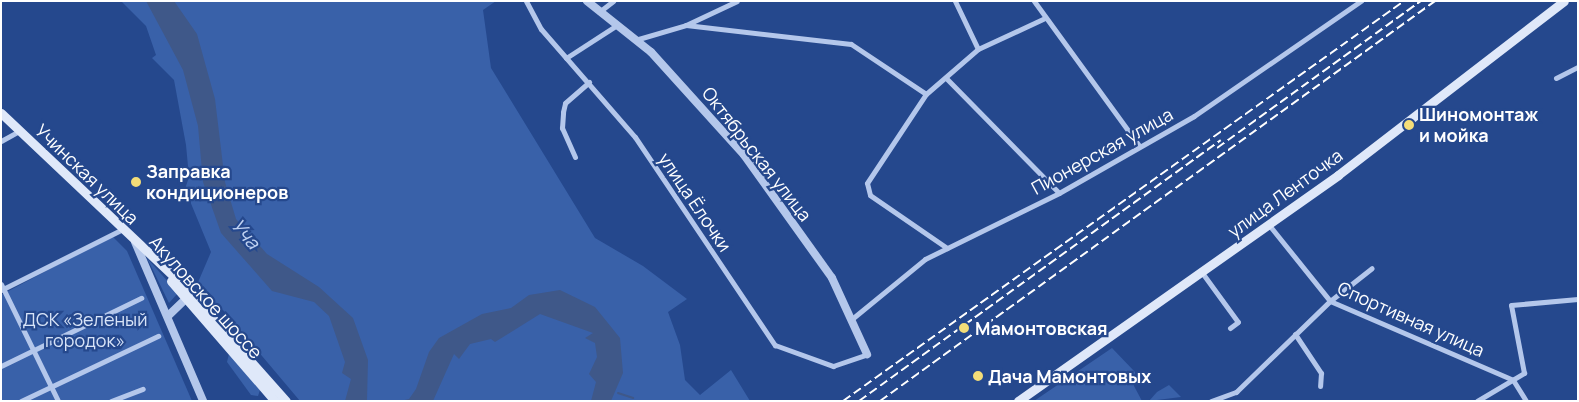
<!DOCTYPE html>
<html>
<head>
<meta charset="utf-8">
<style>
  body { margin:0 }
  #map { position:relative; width:1579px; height:402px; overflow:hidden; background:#25488d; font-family:Manrope,sans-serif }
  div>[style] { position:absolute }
  .green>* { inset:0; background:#3961a9 }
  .water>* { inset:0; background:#3f5889 }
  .stream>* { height:2px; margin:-1px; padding:0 1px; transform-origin:1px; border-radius:1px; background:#3f5889 }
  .minor>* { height:5px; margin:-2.5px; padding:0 2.5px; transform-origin:2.5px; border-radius:2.5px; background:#b4c7eb }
  .tertiary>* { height:8px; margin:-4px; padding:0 4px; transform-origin:4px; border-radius:4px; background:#b4c7eb }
  .secondary>* { height:9px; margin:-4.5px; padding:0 4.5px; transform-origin:4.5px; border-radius:4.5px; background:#dfe8f9 }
  .rail>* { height:2px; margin-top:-1px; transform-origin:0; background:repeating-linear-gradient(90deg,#fff 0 9px,transparent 0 13px) }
  .dots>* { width:14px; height:14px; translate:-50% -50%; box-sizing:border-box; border:2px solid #25488d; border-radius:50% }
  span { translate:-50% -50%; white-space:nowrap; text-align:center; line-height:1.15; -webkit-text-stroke:4.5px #25488d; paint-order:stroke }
  .poi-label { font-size:18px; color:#fff; font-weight:700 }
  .left { translate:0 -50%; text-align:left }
  .street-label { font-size:18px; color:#fff }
  .park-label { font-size:18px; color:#d8e4f8 }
  .water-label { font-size:19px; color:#c0d2f2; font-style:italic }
  .frame { position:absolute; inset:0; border:2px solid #fff; pointer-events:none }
</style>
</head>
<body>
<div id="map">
  <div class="green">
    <i style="clip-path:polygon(121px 1px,496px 1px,483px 10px,491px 68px,595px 238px,643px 266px,687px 299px,668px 312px,680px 345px,685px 380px,700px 395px,731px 370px,750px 401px,300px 401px,224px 311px,196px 287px,211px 252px,185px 189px,189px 177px,186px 145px,174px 80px,152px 58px,156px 55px,146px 26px)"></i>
    <i style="clip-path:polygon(112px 236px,127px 251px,192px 401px,1px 401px,1px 295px)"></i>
    <i style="clip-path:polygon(147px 258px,178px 293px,169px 303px)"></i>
    <i style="clip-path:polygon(1112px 348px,1135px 372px,1134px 386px,1142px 401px,1034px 401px)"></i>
    <i style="clip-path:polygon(229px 354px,260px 390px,258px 396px,251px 395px,227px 362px)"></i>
    <i style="clip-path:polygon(1169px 385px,1181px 397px,1149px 401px,1157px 392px)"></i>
  </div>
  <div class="water">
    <i style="clip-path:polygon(146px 1px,174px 1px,197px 34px,215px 99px,225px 182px,236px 219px,267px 254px,319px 287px,353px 318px,368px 360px,367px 401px,345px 401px,351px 379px,342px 373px,345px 362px,329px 316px,314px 302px,272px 291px,221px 233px,203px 182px,198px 126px,183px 70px)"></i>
    <i style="clip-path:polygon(560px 290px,595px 307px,620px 338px,623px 373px,611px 401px,591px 401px,596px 382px,589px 374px,597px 357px,595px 343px,585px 338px,593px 333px,540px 314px,495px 342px,491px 339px,470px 344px,459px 359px,454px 354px,433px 401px,400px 401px,409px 399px,416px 389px,429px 352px,439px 338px,482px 314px,511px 308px,529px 295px)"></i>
  </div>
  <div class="stream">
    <i style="left:618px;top:393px;width:16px;rotate:18deg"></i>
  </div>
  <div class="minor">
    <i style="left:526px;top:1px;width:32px;rotate:62deg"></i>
    <i style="left:541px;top:29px;width:143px;rotate:49deg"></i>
    <i style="left:635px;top:137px;width:251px;rotate:56.1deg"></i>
    <i style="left:775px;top:345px;width:62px;rotate:19.9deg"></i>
    <i style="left:833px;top:366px;width:36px;rotate:-19deg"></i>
    <i style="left:955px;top:1px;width:53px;rotate:64.4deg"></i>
    <i style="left:1034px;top:1px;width:177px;rotate:54deg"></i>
    <i style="left:599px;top:12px;width:18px;rotate:-38deg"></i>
    <i style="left:686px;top:25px;width:166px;rotate:6.6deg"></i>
    <i style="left:851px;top:44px;width:90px;rotate:33.7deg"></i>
    <i style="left:635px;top:40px;width:53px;rotate:-16.4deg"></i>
    <i style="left:686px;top:25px;width:56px;rotate:-25.2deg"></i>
    <i style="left:566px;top:58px;width:61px;rotate:-32.9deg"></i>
    <i style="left:946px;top:78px;width:161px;rotate:45.5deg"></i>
    <i style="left:1556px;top:78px;width:25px;rotate:-27deg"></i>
    <i style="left:1px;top:141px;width:21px;rotate:-29deg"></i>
    <i style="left:575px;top:157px;width:32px;rotate:-114deg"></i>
    <i style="left:562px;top:128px;width:16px;rotate:-86deg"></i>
    <i style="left:563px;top:112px;width:9px;rotate:-77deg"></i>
    <i style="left:565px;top:103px;width:32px;rotate:-41deg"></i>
    <i style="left:1269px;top:225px;width:97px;rotate:51.2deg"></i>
    <i style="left:1330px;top:301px;width:199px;rotate:23.3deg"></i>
    <i style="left:947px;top:248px;width:93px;rotate:-145.5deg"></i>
    <i style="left:870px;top:195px;width:12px;rotate:-104deg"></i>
    <i style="left:867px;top:183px;width:107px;rotate:-56.5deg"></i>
    <i style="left:926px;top:94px;width:69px;rotate:-40.9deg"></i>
    <i style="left:978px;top:49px;width:72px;rotate:-24.8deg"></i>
    <i style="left:1203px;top:274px;width:59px;rotate:53.9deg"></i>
    <i style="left:1238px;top:322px;width:10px;rotate:143deg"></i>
    <i style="left:1px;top:284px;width:130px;rotate:64deg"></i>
    <i style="left:1px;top:290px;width:134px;rotate:-26.6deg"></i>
    <i style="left:853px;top:318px;width:93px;rotate:-39.3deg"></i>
    <i style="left:925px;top:259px;width:149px;rotate:-26.2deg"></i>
    <i style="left:1059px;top:193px;width:155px;rotate:-29.7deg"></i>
    <i style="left:1194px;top:116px;width:203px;rotate:-34.6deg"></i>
    <i style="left:1295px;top:334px;width:47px;rotate:56.3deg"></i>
    <i style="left:1321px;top:373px;width:13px;rotate:94deg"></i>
    <i style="left:1px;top:366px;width:156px;rotate:-25.9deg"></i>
    <i style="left:1513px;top:380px;width:25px;rotate:58deg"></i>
    <i style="left:21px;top:401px;width:152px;rotate:-25.4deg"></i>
    <i style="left:111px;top:401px;width:34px;rotate:-21deg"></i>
    <i style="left:1211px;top:401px;width:27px;rotate:-20deg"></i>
    <i style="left:1236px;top:392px;width:131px;rotate:-44.1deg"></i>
    <i style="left:1330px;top:301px;width:53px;rotate:-38.2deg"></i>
    <i style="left:1477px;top:401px;width:55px;rotate:-30.8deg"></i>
    <i style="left:1524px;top:373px;width:69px;rotate:-100.8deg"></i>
    <i style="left:1511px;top:305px;width:67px;rotate:-5.1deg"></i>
  </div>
  <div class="tertiary">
    <i style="left:587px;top:1px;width:82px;rotate:38.6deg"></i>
    <i style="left:651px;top:52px;width:139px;rotate:47.9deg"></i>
    <i style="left:744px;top:155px;width:151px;rotate:54.4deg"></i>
    <i style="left:832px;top:278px;width:84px;rotate:65.3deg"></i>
    <i style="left:135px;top:242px;width:173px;rotate:66.8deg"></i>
    <i style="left:169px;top:315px;width:28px;rotate:-44deg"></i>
  </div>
  <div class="secondary">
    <i style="left:1px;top:113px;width:250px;rotate:43.4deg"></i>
    <i style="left:183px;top:285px;width:155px;rotate:48.4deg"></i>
    <i style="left:171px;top:281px;width:159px;rotate:49.1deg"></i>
    <i style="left:1018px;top:401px;width:392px;rotate:-35.2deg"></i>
    <i style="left:1338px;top:175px;width:285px;rotate:-37.6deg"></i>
  </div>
  <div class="rail">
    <i style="left:1217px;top:148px;width:251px;rotate:-35.8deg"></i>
    <i style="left:843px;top:401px;width:689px;rotate:-35.49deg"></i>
    <i style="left:859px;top:401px;width:446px;rotate:-35.8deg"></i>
    <i style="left:880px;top:401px;width:684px;rotate:-35.78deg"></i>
  </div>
  <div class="dots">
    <i style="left:1409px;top:125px;background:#f4dd78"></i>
    <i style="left:136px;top:182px;background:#f4dd78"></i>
    <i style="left:964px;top:328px;background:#f4dd78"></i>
    <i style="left:978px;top:376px;background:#f4dd78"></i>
  </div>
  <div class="poi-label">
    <span class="left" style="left:1419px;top:125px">Шиномонтаж<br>и мойка</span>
    <span class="left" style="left:146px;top:182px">Заправка<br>кондиционеров</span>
    <span class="left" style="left:975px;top:328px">Мамонтовская</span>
    <span class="left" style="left:988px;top:376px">Дача Мамонтовых</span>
  </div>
  <div class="street-label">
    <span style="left:1102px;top:151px;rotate:-29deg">Пионерская улица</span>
    <span style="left:757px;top:154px;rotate:52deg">Октябрьская улица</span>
    <span style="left:87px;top:174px;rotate:44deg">Учинская улица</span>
    <span style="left:1285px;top:193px;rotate:-36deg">улица Ленточка</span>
    <span style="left:695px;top:202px;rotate:56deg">улица Ёлочки</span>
    <span style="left:206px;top:297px;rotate:48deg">Акуловское шоссе</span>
    <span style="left:1411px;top:319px;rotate:24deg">Спортивная улица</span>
  </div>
  <div class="park-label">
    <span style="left:85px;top:330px">ДСК «Зеленый<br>городок»</span>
  </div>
  <div class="water-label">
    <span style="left:245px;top:234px;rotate:50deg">Уча</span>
  </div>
  <div class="frame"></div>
</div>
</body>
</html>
